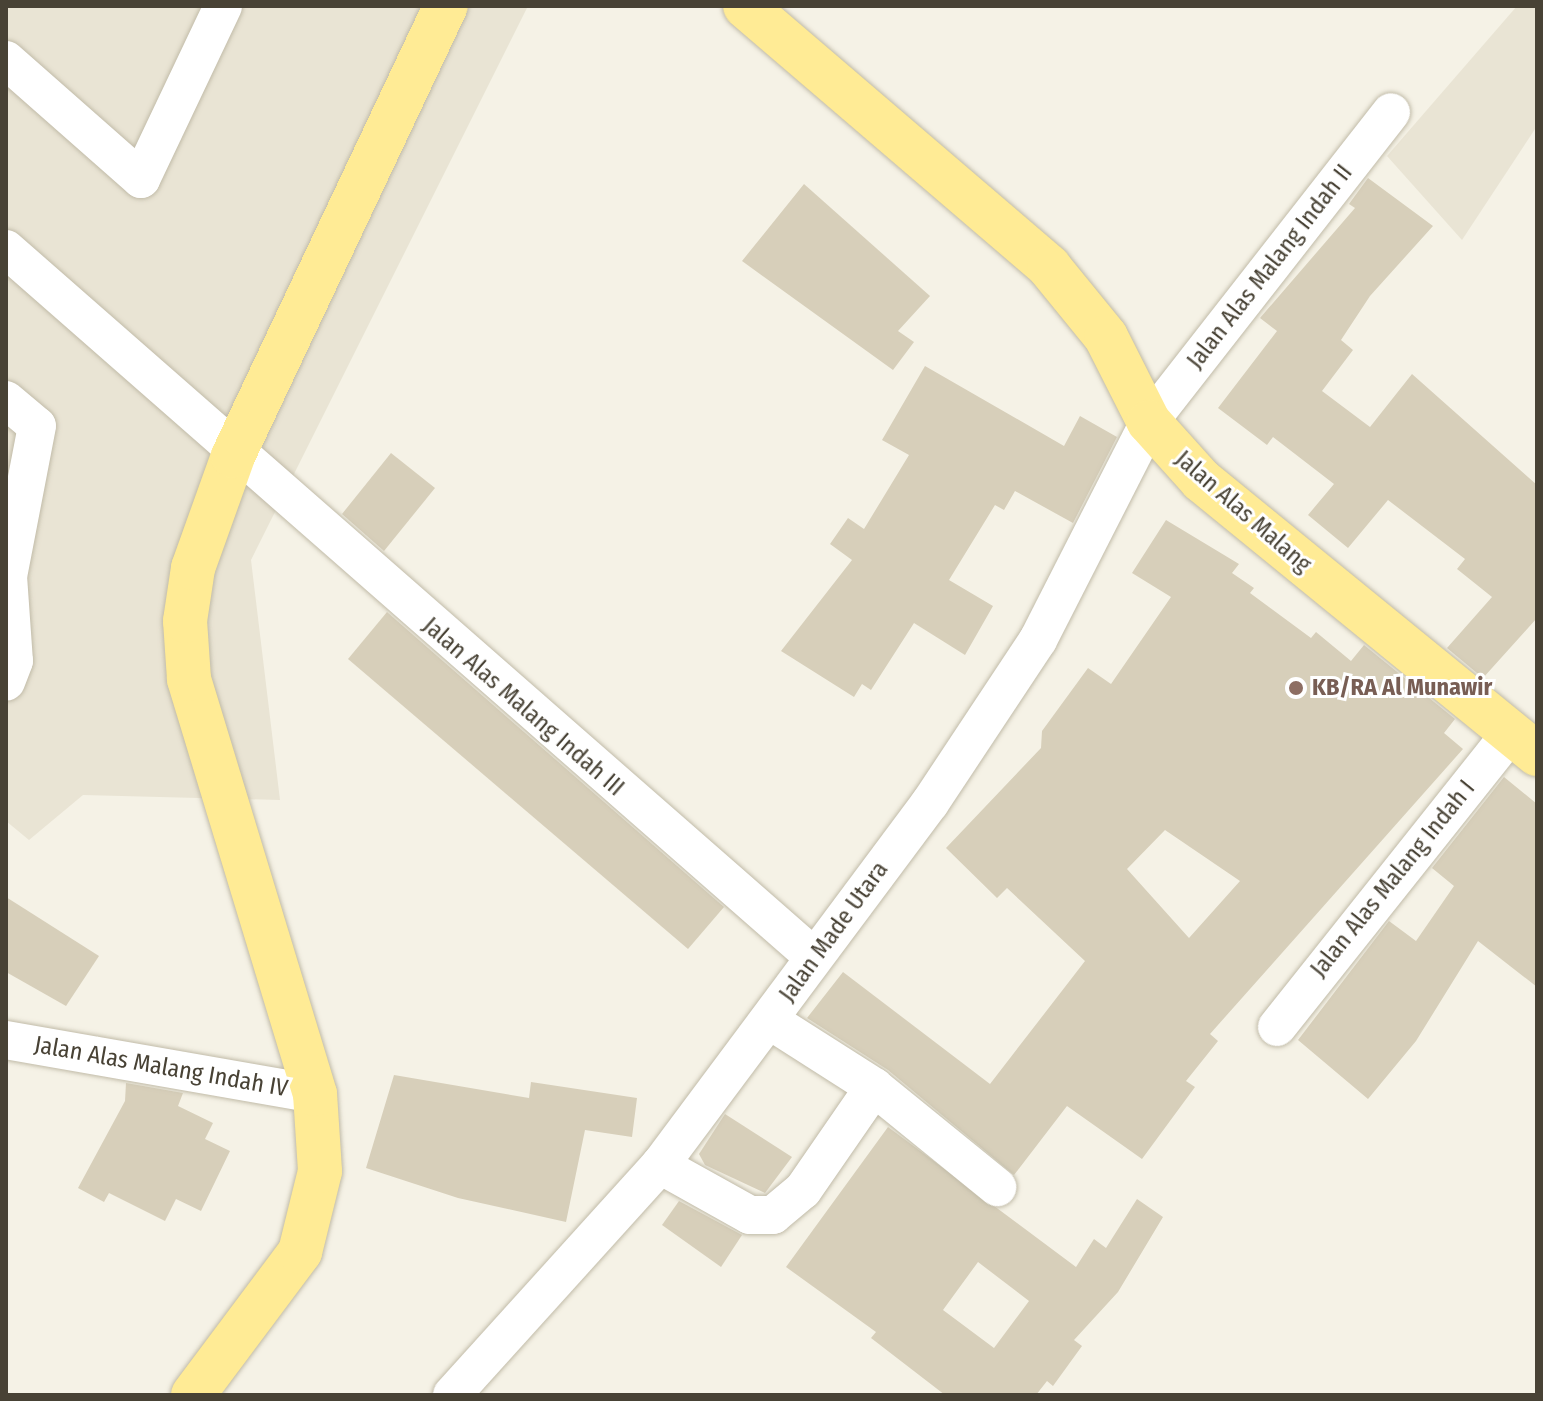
<!DOCTYPE html>
<html>
<head>
<meta charset="utf-8">
<style>
  body { margin:0 }
  #map { position:relative; width:1543px; height:1401px; overflow:hidden; background:#f5f2e6; font-family:"Fira Sans Condensed",sans-serif }
  div>[style] { position:absolute }
  .residential>* { inset:0; background:#e9e4d4 }
  .building>* { inset:0; background:#d7cfba }
  .roads { filter:drop-shadow(0 0 2px #c1bba8) drop-shadow(0 0 2px #c1bba8) }
  .minor>* { height:38px; margin:-19px; padding:0 19px; transform-origin:19px; border-radius:19px; background:#fff }
  .major>* { height:44px; margin:-22px; padding:0 22px; transform-origin:22px; border-radius:22px; background:#ffeb95 }
  .dots>* { width:22px; height:22px; translate:-50% -50%; box-sizing:border-box; border:4px solid #fff; border-radius:50% }
  span { translate:-50% -50%; white-space:nowrap; text-align:center; line-height:1.15; -webkit-text-stroke:6px #fff; paint-order:stroke }
  .street-label { font-size:24px; color:#484235 }
  .education-label { font-size:24px; color:#785e54; font-weight:700 }
  .left { translate:0 -50%; text-align:left }
  .frame { position:absolute; inset:0; border:8px solid #484235; pointer-events:none }
</style>
</head>
<body>
<div id="map">
  <div class="residential">
    <i style="clip-path:polygon(6px 6px,528px 6px,251px 560px,280px 800px,83px 795px,29px 840px,6px 821px)"></i>
    <i style="clip-path:polygon(1517px 6px,1537px 6px,1537px 126px,1462px 240px,1387px 156px)"></i>
  </div>
  <div class="building">
    <i style="clip-path:polygon(1368px 178px,1433px 226px,1370px 296px,1341px 340px,1353px 350px,1322px 391px,1370px 427px,1412px 374px,1537px 485px,1537px 618px,1483px 678px,1447px 648px,1492px 597px,1457px 569px,1465px 559px,1388px 500px,1348px 548px,1308px 515px,1334px 484px,1273px 437px,1267px 445px,1218px 408px,1277px 331px,1260px 318px,1355px 208px,1349px 204px)"></i>
    <i style="clip-path:polygon(804px 184px,930px 296px,898px 331px,914px 342px,893px 370px,742px 261px)"></i>
    <i style="clip-path:polygon(925px 366px,1064px 446px,1080px 416px,1117px 437px,1073px 523px,1015px 491px,1004px 510px,995px 505px,949px 580px,993px 606px,965px 655px,914px 623px,871px 690px,862px 684px,854px 697px,781px 651px,852px 560px,830px 544px,848px 518px,864px 529px,909px 455px,882px 440px)"></i>
    <i style="clip-path:polygon(391px 453px,435px 488px,384px 551px,342px 514px)"></i>
    <i style="clip-path:polygon(evenodd,1166px 520px,1239px 564px,1232px 573px,1254px 588px,1250px 593px,1311px 638px,1316px 632px,1351px 661px,1364px 645px,1455px 719px,1444px 733px,1463px 749px,1210px 1034px,1218px 1041px,1186px 1081px,1195px 1087px,1142px 1159px,1067px 1106px,1014px 1175px,888px 1070px,807px 1018px,843px 972px,990px 1084px,1085px 961px,1007px 888px,997px 898px,946px 848px,1041px 748px,1042px 731px,1088px 668px,1111px 684px,1171px 597px,1132px 573px,1166px 520px,1165px 830px,1240px 881px,1189px 938px,1127px 869px,1165px 830px)"></i>
    <i style="clip-path:polygon(387px 612px,724px 907px,688px 949px,348px 659px)"></i>
    <i style="clip-path:polygon(1504px 777px,1537px 804px,1537px 987px,1478px 941px,1416px 1041px,1368px 1099px,1298px 1040px,1389px 921px,1416px 941px,1454px 886px,1432px 868px)"></i>
    <i style="clip-path:polygon(6px 897px,99px 956px,66px 1006px,6px 972px)"></i>
    <i style="clip-path:polygon(394px 1075px,529px 1098px,531px 1082px,637px 1098px,632px 1137px,585px 1130px,566px 1222px,458px 1198px,366px 1168px)"></i>
    <i style="clip-path:polygon(126px 1083px,183px 1093px,178px 1106px,213px 1123px,205px 1139px,230px 1151px,201px 1211px,176px 1199px,165px 1221px,109px 1193px,104px 1202px,78px 1188px,125px 1101px)"></i>
    <i style="clip-path:polygon(725px 1114px,792px 1157px,765px 1193px,705px 1165px,699px 1154px)"></i>
    <i style="clip-path:polygon(evenodd,888px 1127px,1076px 1267px,1094px 1239px,1106px 1248px,1137px 1199px,1163px 1217px,1118px 1292px,1074px 1340px,1082px 1346px,1053px 1386px,1047px 1381px,1036px 1395px,945px 1395px,871px 1338px,876px 1332px,786px 1267px,888px 1127px,978px 1262px,1029px 1301px,994px 1348px,943px 1310px,978px 1262px)"></i>
    <i style="clip-path:polygon(679px 1201px,742px 1235px,721px 1267px,662px 1225px)"></i>
  </div>
  <div class="roads">
    <div class="minor">
      <i style="left:6px;top:60px;width:180px;rotate:41.4deg"></i>
      <i style="left:141px;top:179px;width:191px;rotate:-64.6deg"></i>
      <i style="left:6px;top:249px;width:1074px;rotate:41.23deg"></i>
      <i style="left:6px;top:400px;width:40px;rotate:40deg"></i>
      <i style="left:37px;top:426px;width:153px;rotate:100.9deg"></i>
      <i style="left:8px;top:576px;width:85px;rotate:86deg"></i>
      <i style="left:14px;top:661px;width:22px;rotate:111deg"></i>
      <i style="left:769px;top:1020px;width:125px;rotate:32.5deg"></i>
      <i style="left:874px;top:1087px;width:159px;rotate:39.1deg"></i>
      <i style="left:1277px;top:1027px;width:376px;rotate:-51.5deg"></i>
      <i style="left:6px;top:1040px;width:314px;rotate:9.9deg"></i>
      <i style="left:660px;top:1165px;width:103px;rotate:29.1deg"></i>
      <i style="left:750px;top:1215px;width:23px"></i>
      <i style="left:773px;top:1215px;width:39px;rotate:-40deg"></i>
      <i style="left:803px;top:1190px;width:125px;rotate:-55.4deg"></i>
      <i style="left:452px;top:1395px;width:310px;rotate:-47.9deg"></i>
      <i style="left:660px;top:1165px;width:452px;rotate:-53.3deg"></i>
      <i style="left:930px;top:803px;width:196px;rotate:-56.5deg"></i>
      <i style="left:1038px;top:640px;width:245px;rotate:-63deg"></i>
      <i style="left:1149px;top:422px;width:393px;rotate:-52deg"></i>
    </div>
    <div class="major">
      <i style="left:745px;top:6px;width:401px;rotate:40.6deg"></i>
      <i style="left:1049px;top:267px;width:90px;rotate:50.8deg"></i>
      <i style="left:1106px;top:337px;width:95px;rotate:63.2deg"></i>
      <i style="left:1149px;top:422px;width:78px;rotate:48.1deg"></i>
      <i style="left:1201px;top:480px;width:434px;rotate:39.2deg"></i>
      <i style="left:193px;top:1395px;width:179px;rotate:-53.2deg"></i>
      <i style="left:300px;top:1252px;width:83px;rotate:-76.1deg"></i>
      <i style="left:320px;top:1171px;width:77px;rotate:-93.7deg"></i>
      <i style="left:315px;top:1094px;width:434px;rotate:-106.9deg"></i>
      <i style="left:189px;top:679px;width:58px;rotate:-93.9deg"></i>
      <i style="left:185px;top:621px;width:54px;rotate:-81.4deg"></i>
      <i style="left:193px;top:568px;width:119px;rotate:-70.3deg"></i>
      <i style="left:233px;top:456px;width:498px;rotate:-64.7deg"></i>
    </div>
  </div>
  <div class="dots">
    <i style="left:1296px;top:688px;background:#8d6e63"></i>
  </div>
  <div class="street-label">
    <span style="left:1270px;top:267px;rotate:-52deg">Jalan Alas Malang Indah II</span>
    <span style="left:1243px;top:512px;rotate:41deg">Jalan Alas Malang</span>
    <span style="left:523px;top:707px;rotate:41deg">Jalan Alas Malang Indah III</span>
    <span style="left:1393px;top:879px;rotate:-51deg">Jalan Alas Malang Indah I</span>
    <span style="left:834px;top:932px;rotate:-54deg">Jalan Made Utara</span>
    <span style="left:161px;top:1067px;rotate:10deg">Jalan Alas Malang Indah IV</span>
  </div>
  <div class="education-label">
    <span class="left" style="left:1312px;top:688px">KB/RA Al Munawir</span>
  </div>
  <div class="frame"></div>
</div>
</body>
</html>
